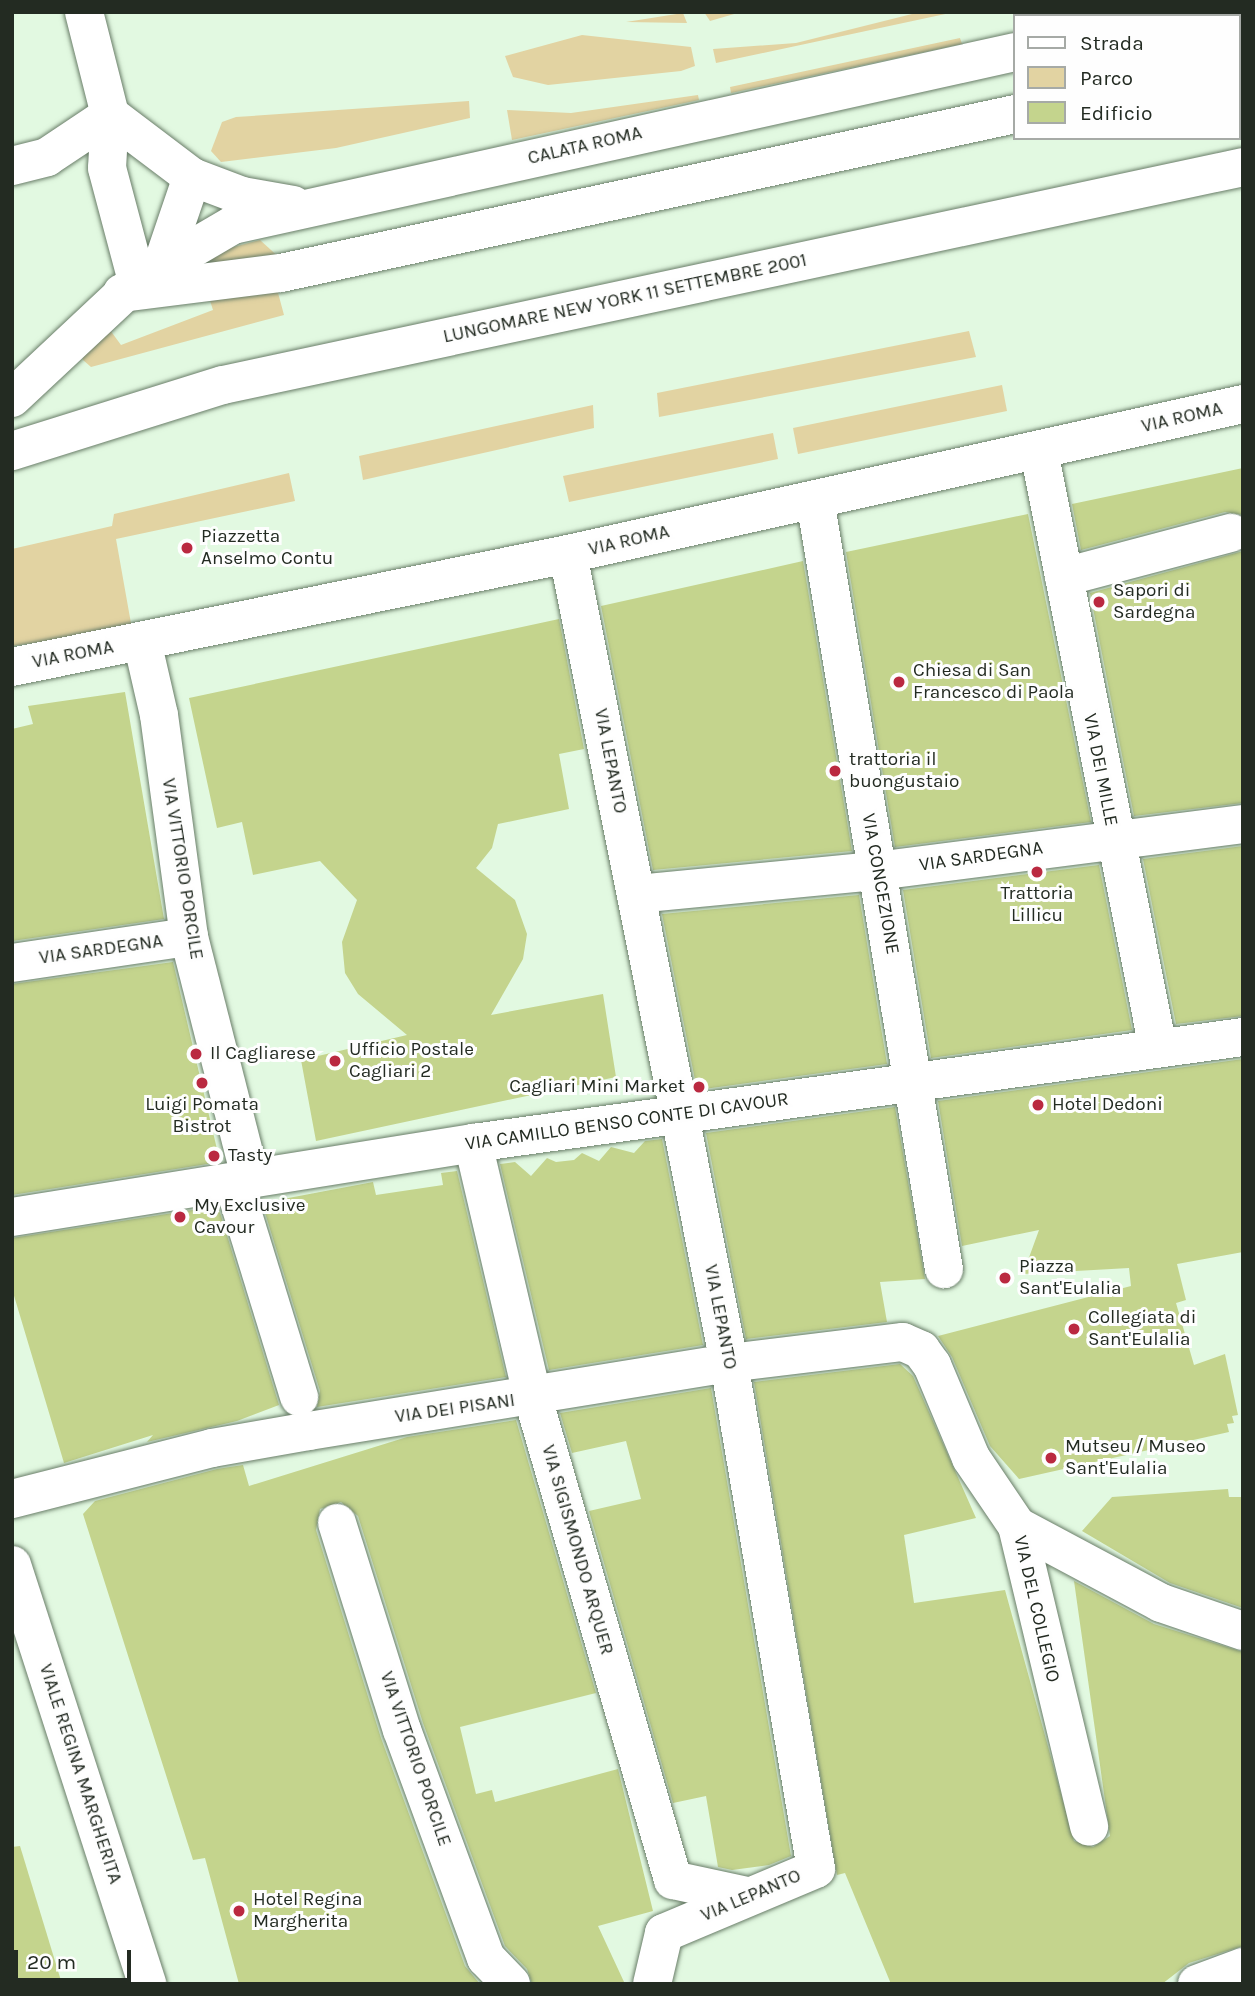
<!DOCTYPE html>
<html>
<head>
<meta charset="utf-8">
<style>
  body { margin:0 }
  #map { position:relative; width:1255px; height:1996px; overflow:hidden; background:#e2f9e1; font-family:Karla,sans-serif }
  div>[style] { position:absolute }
  .green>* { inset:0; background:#e2d3a2 }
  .building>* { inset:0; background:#c4d48d }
  .roads { filter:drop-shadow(0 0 2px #697d68) drop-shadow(0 0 2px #697d68) }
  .minor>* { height:38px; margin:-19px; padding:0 19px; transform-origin:19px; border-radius:19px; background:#fff }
  .major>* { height:38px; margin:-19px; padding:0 19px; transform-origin:19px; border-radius:19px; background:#fff }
  .dots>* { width:19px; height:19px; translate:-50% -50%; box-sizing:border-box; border:4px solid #fefefe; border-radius:50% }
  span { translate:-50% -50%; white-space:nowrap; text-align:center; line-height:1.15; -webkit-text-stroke:6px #fefefe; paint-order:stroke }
  .street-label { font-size:19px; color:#232b22 }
  .poi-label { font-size:19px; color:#232b22 }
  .left { translate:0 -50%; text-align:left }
  .right { translate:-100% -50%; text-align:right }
  .frame { position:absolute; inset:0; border:14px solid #232b22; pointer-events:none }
  .legend { position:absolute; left:1013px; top:14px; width:228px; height:126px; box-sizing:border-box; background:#fefefe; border:2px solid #a6aaa6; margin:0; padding:9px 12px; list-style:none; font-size:21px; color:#232b22 }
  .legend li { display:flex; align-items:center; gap:14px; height:35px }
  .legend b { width:35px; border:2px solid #a6aaa6 }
  .scale { position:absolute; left:14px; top:1950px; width:117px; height:32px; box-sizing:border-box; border:4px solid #232b22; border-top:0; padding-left:9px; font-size:21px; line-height:24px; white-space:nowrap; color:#232b22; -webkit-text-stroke:5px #fefefe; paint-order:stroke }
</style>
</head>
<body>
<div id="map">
  <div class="green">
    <i style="clip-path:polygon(704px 12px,741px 12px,710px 21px)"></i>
    <i style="clip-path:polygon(920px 12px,950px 13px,716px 63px,713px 49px,796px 43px)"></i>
    <i style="clip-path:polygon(683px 13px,687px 23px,626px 22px)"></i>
    <i style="clip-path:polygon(582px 35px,691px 47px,695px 66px,681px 71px,548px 85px,513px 77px,505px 56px)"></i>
    <i style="clip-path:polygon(960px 38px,962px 44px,731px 93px,730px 87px)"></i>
    <i style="clip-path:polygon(698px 95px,699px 100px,512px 140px,507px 110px,571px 113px)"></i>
    <i style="clip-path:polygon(469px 101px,470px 118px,336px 148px,221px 162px,211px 151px,222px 122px,236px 117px)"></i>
    <i style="clip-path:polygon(260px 240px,282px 260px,195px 270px,222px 250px)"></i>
    <i style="clip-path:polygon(277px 289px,284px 315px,91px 367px,83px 360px,82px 356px,110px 330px,121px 345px,213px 310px,208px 294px)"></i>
    <i style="clip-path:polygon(969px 331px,976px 357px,659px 417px,657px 393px)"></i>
    <i style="clip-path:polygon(1002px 385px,1007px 411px,798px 454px,793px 428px)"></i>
    <i style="clip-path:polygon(593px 405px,594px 428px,363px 480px,359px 456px)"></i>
    <i style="clip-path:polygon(773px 433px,778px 459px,569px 502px,563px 476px)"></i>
    <i style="clip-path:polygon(289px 473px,295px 501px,116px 539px,132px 629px,12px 646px,12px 549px,112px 526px,114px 514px)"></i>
  </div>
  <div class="building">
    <i style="clip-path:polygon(1243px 468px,1243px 515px,1225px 512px,1081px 550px,1072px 504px)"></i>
    <i style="clip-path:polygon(1028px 514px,1091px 822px,895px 847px,846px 552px)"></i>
    <i style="clip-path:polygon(1243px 551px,1243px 803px,1134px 816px,1090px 593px)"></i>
    <i style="clip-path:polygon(803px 561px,852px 851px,653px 870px,601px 606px)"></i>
    <i style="clip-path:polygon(559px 619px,584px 749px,559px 754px,569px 809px,498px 824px,492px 848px,476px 868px,515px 900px,527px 934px,523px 959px,491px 1015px,603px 994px,616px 1077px,316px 1141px,301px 1060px,407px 1035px,358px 994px,345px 973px,342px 942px,357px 900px,320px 861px,253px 875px,242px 822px,217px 828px,189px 698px)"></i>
    <i style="clip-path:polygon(125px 692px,164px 919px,12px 941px,12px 729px,33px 724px,28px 706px)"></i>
    <i style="clip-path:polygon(1243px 846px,1243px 1016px,1176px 1024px,1143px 859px)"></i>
    <i style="clip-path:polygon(1099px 865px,1132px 1030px,931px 1058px,903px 890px)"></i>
    <i style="clip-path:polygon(859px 895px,887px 1064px,697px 1090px,662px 914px)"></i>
    <i style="clip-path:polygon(173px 962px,220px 1162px,12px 1195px,12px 984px)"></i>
    <i style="clip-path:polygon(1243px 1059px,1243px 1252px,1177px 1264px,1186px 1300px,1176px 1303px,1194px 1365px,1225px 1354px,1238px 1415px,1232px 1416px,1234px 1423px,1227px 1424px,1229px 1432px,1019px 1479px,990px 1446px,952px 1357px,938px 1336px,1131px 1286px,1129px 1268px,1023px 1274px,1039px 1230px,962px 1246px,938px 1101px)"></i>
    <i style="clip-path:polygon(895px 1107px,925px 1279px,880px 1282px,887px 1322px,746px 1339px,706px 1133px)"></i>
    <i style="clip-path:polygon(662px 1139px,703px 1345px,549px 1370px,500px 1164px,515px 1162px,531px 1176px,547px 1158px,556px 1162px,574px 1160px,582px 1153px,599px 1161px,611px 1147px,634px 1153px,645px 1141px)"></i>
    <i style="clip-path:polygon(457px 1171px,506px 1377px,317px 1407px,320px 1391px,262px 1203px,373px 1182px,376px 1195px,443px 1185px,441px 1173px)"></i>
    <i style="clip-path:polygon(218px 1206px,279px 1405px,237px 1421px,147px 1442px,153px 1435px,64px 1463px,12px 1289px,12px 1238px)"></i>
    <i style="clip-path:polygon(900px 1364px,913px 1376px,976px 1518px,904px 1535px,914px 1603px,1005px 1590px,1074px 1841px,1093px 1847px,1110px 1836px,1074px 1581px,1154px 1624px,1243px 1652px,1243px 1946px,1189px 1963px,1162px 1984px,891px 1984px,845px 1873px,837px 1875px,754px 1382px)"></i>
    <i style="clip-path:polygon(711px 1388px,791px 1856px,769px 1865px,732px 1870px,718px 1867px,706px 1796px,673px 1803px,589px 1511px,641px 1499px,626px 1441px,572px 1453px,560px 1413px)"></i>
    <i style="clip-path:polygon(516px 1420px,596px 1693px,460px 1727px,476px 1794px,492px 1790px,495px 1802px,618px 1769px,653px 1911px,598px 1926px,625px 1984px,532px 1984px,527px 1969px,505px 1946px,423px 1723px,358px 1516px,341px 1502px,320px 1509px,316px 1530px,381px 1738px,465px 1966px,480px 1984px,239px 1984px,205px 1858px,193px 1860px,83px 1514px,95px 1501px,217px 1469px,243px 1465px,249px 1486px,407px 1437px)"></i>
    <i style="clip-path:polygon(1228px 1489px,1229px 1497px,1243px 1497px,1243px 1608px,1170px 1583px,1082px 1531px,1112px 1497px)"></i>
    <i style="clip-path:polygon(20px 1846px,62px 1984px,12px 1984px,12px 1847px)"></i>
  </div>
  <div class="roads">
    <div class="minor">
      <i style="left:84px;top:12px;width:106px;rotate:75.8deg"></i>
      <i style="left:110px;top:115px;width:53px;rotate:93.2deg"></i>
      <i style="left:107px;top:168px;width:117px;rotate:75.1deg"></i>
      <i style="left:1188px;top:16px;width:17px;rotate:-13deg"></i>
      <i style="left:1239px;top:67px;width:4px"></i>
      <i style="left:110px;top:115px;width:103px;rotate:37.1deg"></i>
      <i style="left:192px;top:177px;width:53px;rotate:20.8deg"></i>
      <i style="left:242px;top:196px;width:52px;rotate:10deg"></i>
      <i style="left:12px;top:166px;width:36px;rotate:-14deg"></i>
      <i style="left:47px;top:157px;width:76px;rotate:-33.7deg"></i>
      <i style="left:163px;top:262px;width:90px;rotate:-71.2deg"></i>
      <i style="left:122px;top:293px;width:160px;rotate:-7.2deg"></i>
      <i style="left:281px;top:273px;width:751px;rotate:-12.22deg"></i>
      <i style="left:12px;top:398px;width:171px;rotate:-43.1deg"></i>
      <i style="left:137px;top:281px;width:111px;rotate:-30.3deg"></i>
      <i style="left:233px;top:225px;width:801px;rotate:-12.47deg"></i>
      <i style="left:1039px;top:451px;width:609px;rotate:78.73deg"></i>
      <i style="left:815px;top:500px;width:780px;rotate:80.48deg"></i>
      <i style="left:568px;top:554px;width:825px;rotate:78.74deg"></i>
      <i style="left:729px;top:1363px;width:513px;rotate:80.24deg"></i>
      <i style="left:816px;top:1869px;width:165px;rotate:157.2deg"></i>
      <i style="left:664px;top:1933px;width:52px;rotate:103.2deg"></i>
      <i style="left:1064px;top:577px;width:173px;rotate:-14.8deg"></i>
      <i style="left:142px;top:641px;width:76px;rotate:77.1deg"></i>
      <i style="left:159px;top:715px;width:224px;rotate:82.3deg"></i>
      <i style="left:189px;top:937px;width:247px;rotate:75.7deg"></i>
      <i style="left:636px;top:894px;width:242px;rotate:-5.5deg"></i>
      <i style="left:877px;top:871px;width:369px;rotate:-7.3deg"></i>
      <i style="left:12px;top:963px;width:179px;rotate:-8.4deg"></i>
      <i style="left:473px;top:1143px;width:262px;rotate:76.8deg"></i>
      <i style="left:533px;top:1398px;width:502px;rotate:73.8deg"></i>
      <i style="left:673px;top:1880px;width:76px;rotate:12.2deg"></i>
      <i style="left:233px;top:1182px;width:225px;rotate:72.9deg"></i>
      <i style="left:12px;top:1217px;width:467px;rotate:-9.1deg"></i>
      <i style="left:473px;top:1143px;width:777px;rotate:-7.84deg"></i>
      <i style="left:12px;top:1499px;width:206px;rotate:-14.3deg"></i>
      <i style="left:212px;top:1448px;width:98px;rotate:-9.9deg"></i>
      <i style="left:309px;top:1431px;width:425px;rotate:-9.2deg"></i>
      <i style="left:729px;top:1363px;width:175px;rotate:-6.9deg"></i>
      <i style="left:903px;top:1342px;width:20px;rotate:24deg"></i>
      <i style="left:921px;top:1350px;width:19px;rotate:54deg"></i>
      <i style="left:932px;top:1365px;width:101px;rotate:67.2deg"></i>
      <i style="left:971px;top:1458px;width:82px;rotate:55.9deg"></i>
      <i style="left:1017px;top:1526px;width:309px;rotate:76.5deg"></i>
      <i style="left:337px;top:1523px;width:217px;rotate:72.6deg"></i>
      <i style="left:402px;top:1730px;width:243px;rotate:69.8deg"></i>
      <i style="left:486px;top:1958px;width:36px;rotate:46deg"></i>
      <i style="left:1017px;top:1526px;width:163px;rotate:28.1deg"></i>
      <i style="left:1161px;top:1603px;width:87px;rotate:18.9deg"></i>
      <i style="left:12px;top:1565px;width:440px;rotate:72.1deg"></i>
      <i style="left:1197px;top:1984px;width:49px;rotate:-20.3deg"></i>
    </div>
    <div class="major">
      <i style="left:12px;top:451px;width:221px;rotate:-17.4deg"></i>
      <i style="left:223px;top:385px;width:1043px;rotate:-12.06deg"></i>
      <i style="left:12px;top:667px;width:567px;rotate:-11.49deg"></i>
      <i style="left:568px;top:554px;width:691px;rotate:-12.53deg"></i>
    </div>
  </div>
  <div class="dots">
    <i style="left:187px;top:548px;background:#ba2940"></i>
    <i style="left:1099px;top:602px;background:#ba2940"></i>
    <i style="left:899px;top:682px;background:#ba2940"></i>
    <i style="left:835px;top:771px;background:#ba2940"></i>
    <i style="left:1037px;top:872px;background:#ba2940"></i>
    <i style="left:196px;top:1054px;background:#ba2940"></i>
    <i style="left:335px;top:1061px;background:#ba2940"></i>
    <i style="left:202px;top:1083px;background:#ba2940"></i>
    <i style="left:699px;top:1087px;background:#ba2940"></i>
    <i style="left:1038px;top:1105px;background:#ba2940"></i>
    <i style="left:214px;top:1156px;background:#ba2940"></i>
    <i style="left:180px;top:1217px;background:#ba2940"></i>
    <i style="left:1005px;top:1278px;background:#ba2940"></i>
    <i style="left:1074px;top:1329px;background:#ba2940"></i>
    <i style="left:1051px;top:1458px;background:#ba2940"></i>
    <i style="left:239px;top:1911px;background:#ba2940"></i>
  </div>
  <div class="street-label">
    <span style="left:585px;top:146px;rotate:-13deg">CALATA ROMA</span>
    <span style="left:625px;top:299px;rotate:-12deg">LUNGOMARE NEW YORK 11 SETTEMBRE 2001</span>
    <span style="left:1182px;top:418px;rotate:-13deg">VIA ROMA</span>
    <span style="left:629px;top:541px;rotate:-13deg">VIA ROMA</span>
    <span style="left:73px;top:655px;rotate:-11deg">VIA ROMA</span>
    <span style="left:610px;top:761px;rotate:79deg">VIA LEPANTO</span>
    <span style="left:1100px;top:770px;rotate:79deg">VIA DEI MILLE</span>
    <span style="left:981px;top:857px;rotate:-8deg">VIA SARDEGNA</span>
    <span style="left:182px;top:869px;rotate:81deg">VIA VITTORIO PORCILE</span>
    <span style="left:880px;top:884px;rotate:80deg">VIA CONCEZIONE</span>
    <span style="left:101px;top:950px;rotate:-8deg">VIA SARDEGNA</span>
    <span style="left:627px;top:1122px;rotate:-8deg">VIA CAMILLO BENSO CONTE DI CAVOUR</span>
    <span style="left:720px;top:1317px;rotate:79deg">VIA LEPANTO</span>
    <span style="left:455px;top:1409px;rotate:-8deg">VIA DEI PISANI</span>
    <span style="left:577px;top:1550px;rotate:74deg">VIA SIGISMONDO ARQUER</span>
    <span style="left:1036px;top:1609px;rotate:77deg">VIA DEL COLLEGIO</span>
    <span style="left:415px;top:1759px;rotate:71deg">VIA VITTORIO PORCILE</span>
    <span style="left:80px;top:1774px;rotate:72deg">VIALE REGINA MARGHERITA</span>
    <span style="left:751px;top:1896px;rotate:-23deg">VIA LEPANTO</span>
  </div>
  <div class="poi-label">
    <span class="left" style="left:201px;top:548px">Piazzetta<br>Anselmo Contu</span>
    <span class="left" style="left:1113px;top:602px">Sapori di<br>Sardegna</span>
    <span class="left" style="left:913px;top:682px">Chiesa di San<br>Francesco di Paola</span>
    <span class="left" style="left:849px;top:771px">trattoria il<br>buongustaio</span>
    <span style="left:1037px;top:905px">Trattoria<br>Lillicu</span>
    <span class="left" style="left:349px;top:1061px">Ufficio Postale<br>Cagliari 2</span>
    <span class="left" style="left:210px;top:1054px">Il Cagliarese</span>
    <span class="right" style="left:685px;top:1087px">Cagliari Mini Market</span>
    <span style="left:202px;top:1116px">Luigi Pomata<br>Bistrot</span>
    <span class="left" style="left:1052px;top:1105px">Hotel Dedoni</span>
    <span class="left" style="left:228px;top:1156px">Tasty</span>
    <span class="left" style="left:194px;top:1217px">My Exclusive<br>Cavour</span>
    <span class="left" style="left:1019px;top:1278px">Piazza<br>Sant'Eulalia</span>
    <span class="left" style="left:1088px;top:1329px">Collegiata di<br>Sant'Eulalia</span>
    <span class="left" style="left:1065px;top:1458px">Mutseu / Museo<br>Sant'Eulalia</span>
    <span class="left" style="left:253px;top:1911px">Hotel Regina<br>Margherita</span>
  </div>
  <div class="frame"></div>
  <ul class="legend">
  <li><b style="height:9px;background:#fff"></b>Strada</li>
  <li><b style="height:19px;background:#e2d3a2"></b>Parco</li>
  <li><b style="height:19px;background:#c4d48d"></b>Edificio</li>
  </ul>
  <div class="scale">20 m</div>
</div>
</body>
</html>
